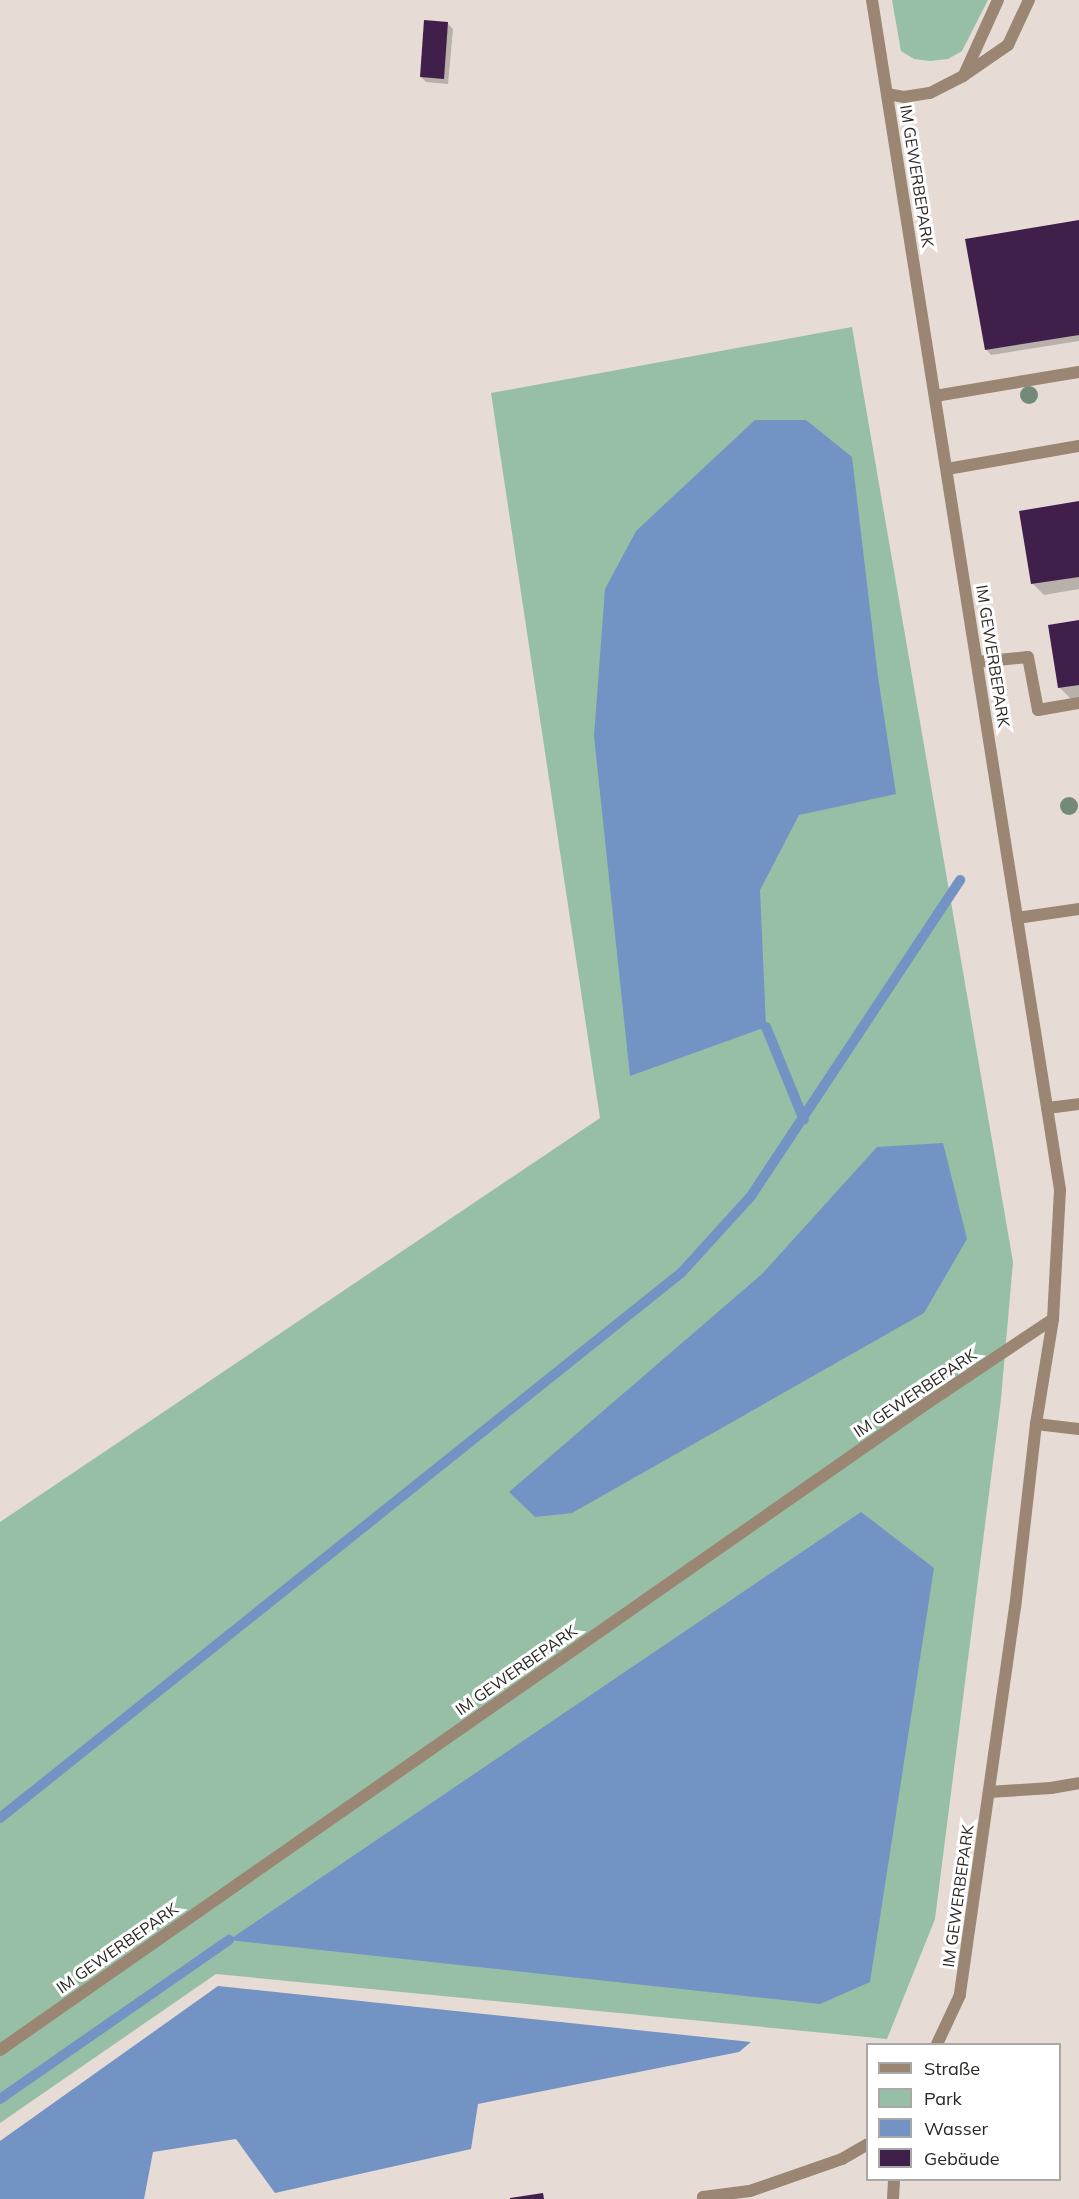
<!DOCTYPE html>
<html>
<head>
<meta charset="utf-8">
<style>
  body { margin:0 }
  #map { position:relative; width:1079px; height:2199px; overflow:hidden; background:#e6dcd5; font-family:Mulish,sans-serif }
  div>[style] { position:absolute }
  .green>* { inset:0; background:#96bfa5 }
  .water>* { inset:0; background:#7393c5 }
  .shadow>* { inset:0; background:#0003 }
  .stream>* { height:10px; margin:-5px; padding:0 5px; transform-origin:5px; border-radius:5px; background:#7393c5 }
  .building>* { inset:0; background:#40204b }
  .service>* { height:12px; margin:-6px; padding:0 6px; transform-origin:6px; border-radius:6px; background:#9a8672 }
  .minor>* { height:12px; margin:-6px; padding:0 6px; transform-origin:6px; border-radius:6px; background:#9a8672 }
  .trees>* { width:18px; height:18px; margin:-9px; border-radius:50%; background:#748a79 }
  span { translate:-50% -50%; white-space:nowrap; text-align:center; line-height:1.15; -webkit-text-stroke:6px #fff; paint-order:stroke }
  .street-label { font-size:16px; color:#282522 }
  .legend { position:absolute; left:866px; top:2043px; width:195px; height:138px; box-sizing:border-box; background:#fff; border:2px solid #a9a8a7; margin:0; padding:8px 10px; list-style:none; font-size:18px; color:#282522 }
  .legend li { display:flex; align-items:center; gap:12px; height:30px }
  .legend b { width:30px; border:2px solid #a9a8a7 }
</style>
</head>
<body>
<div id="map">
  <div class="green">
    <i style="clip-path:polygon(892px 0,988px 0,962px 51px,948px 59px,930px 61px,914px 59px,901px 51px)"></i>
    <i style="clip-path:polygon(852px 327px,1013px 1262px,1001px 1399px,935px 1919px,887px 2039px,216px 1974px,0 2123px,0 1522px,600px 1118px,491px 393px)"></i>
  </div>
  <div class="water">
    <i style="clip-path:polygon(755px 420px,806px 420px,852px 457px,878px 677px,896px 794px,799px 815px,760px 890px,766px 1027px,630px 1076px,594px 736px,605px 589px,636px 531px)"></i>
    <i style="clip-path:polygon(943px 1143px,967px 1239px,924px 1313px,572px 1513px,535px 1517px,509px 1492px,762px 1274px,877px 1147px)"></i>
    <i style="clip-path:polygon(861px 1512px,934px 1568px,870px 1982px,820px 2004px,229px 1940px)"></i>
    <i style="clip-path:polygon(218px 1986px,751px 2042px,739px 2052px,478px 2104px,471px 2149px,275px 2193px,236px 2139px,153px 2152px,144px 2199px,0 2199px,0 2141px)"></i>
  </div>
  <div class="shadow">
    <i style="clip-path:polygon(448px 24px,453px 29px,448px 84px,426px 82px,421px 77px)"></i>
    <i style="clip-path:polygon(1079px 222px,1079px 341px,991px 355px,986px 349px)"></i>
    <i style="clip-path:polygon(1079px 502px,1079px 589px,1044px 595px,1033px 584px)"></i>
    <i style="clip-path:polygon(1079px 621px,1079px 707px,1060px 688px)"></i>
  </div>
  <div class="stream">
    <i style="left:766px;top:1027px;width:100px;rotate:67.8deg"></i>
    <i style="left:0;top:1818px;width:872px;rotate:-38.67deg"></i>
    <i style="left:681px;top:1273px;width:104px;rotate:-47.7deg"></i>
    <i style="left:751px;top:1196px;width:379px;rotate:-56.5deg"></i>
    <i style="left:0;top:2099px;width:279px;rotate:-34.8deg"></i>
  </div>
  <div class="building">
    <i style="clip-path:polygon(424px 20px,448px 22px,444px 79px,420px 77px)"></i>
    <i style="clip-path:polygon(1079px 220px,1079px 335px,985px 350px,965px 239px)"></i>
    <i style="clip-path:polygon(1079px 501px,1079px 577px,1031px 584px,1019px 511px)"></i>
    <i style="clip-path:polygon(1079px 620px,1079px 685px,1058px 688px,1048px 625px)"></i>
    <i style="clip-path:polygon(543px 2193px,544px 2199px,510px 2199px,510px 2198px)"></i>
  </div>
  <div class="service">
    <i style="left:964px;top:75px;width:82px;rotate:-65.6deg"></i>
    <i style="left:887px;top:94px;width:17px;rotate:10deg"></i>
    <i style="left:904px;top:97px;width:26px;rotate:-9deg"></i>
    <i style="left:930px;top:93px;width:37px;rotate:-27deg"></i>
    <i style="left:963px;top:76px;width:55px;rotate:-34.6deg"></i>
    <i style="left:1008px;top:45px;width:50px;rotate:-65deg"></i>
    <i style="left:935px;top:396px;width:146px;rotate:-9.5deg"></i>
    <i style="left:947px;top:469px;width:134px;rotate:-9.9deg"></i>
    <i style="left:977px;top:662px;width:51px;rotate:-5.6deg"></i>
    <i style="left:1028px;top:657px;width:54px;rotate:79.3deg"></i>
    <i style="left:1038px;top:710px;width:42px;rotate:-9.7deg"></i>
    <i style="left:1017px;top:918px;width:63px;rotate:-8.3deg"></i>
    <i style="left:1047px;top:1108px;width:32px;rotate:-7deg"></i>
    <i style="left:1036px;top:1424px;width:43px;rotate:6.6deg"></i>
    <i style="left:989px;top:1792px;width:62px;rotate:-3.7deg"></i>
    <i style="left:1051px;top:1788px;width:28px;rotate:-10deg"></i>
    <i style="left:704px;top:2199px;width:2px;rotate:-117deg"></i>
    <i style="left:703px;top:2197px;width:47px;rotate:-7.3deg"></i>
    <i style="left:750px;top:2191px;width:97px;rotate:-19.2deg"></i>
    <i style="left:893px;top:2199px;width:19px;rotate:-87deg"></i>
  </div>
  <div class="minor">
    <i style="left:872px;top:0;width:1205px;rotate:81.02deg"></i>
    <i style="left:1060px;top:1190px;width:129px;rotate:93.1deg"></i>
    <i style="left:1053px;top:1319px;width:106px;rotate:99.2deg"></i>
    <i style="left:1036px;top:1424px;width:184px;rotate:96.5deg"></i>
    <i style="left:1015px;top:1607px;width:392px;rotate:98.1deg"></i>
    <i style="left:960px;top:1995px;width:54px;rotate:115.1deg"></i>
    <i style="left:0;top:2050px;width:1133px;rotate:-34.9deg"></i>
    <i style="left:929px;top:1402px;width:149px;rotate:-33.8deg"></i>
    <i style="left:842px;top:2159px;width:30px;rotate:-30deg"></i>
  </div>
  <div class="trees">
    <i style="left:1029px;top:395px"></i>
    <i style="left:1069px;top:806px"></i>
  </div>
  <div class="street-label">
    <span style="left:917px;top:176px;rotate:81deg">IM GEWERBEPARK</span>
    <span style="left:993px;top:656px;rotate:81deg">IM GEWERBEPARK</span>
    <span style="left:915px;top:1393px;rotate:-34deg">IM GEWERBEPARK</span>
    <span style="left:516px;top:1670px;rotate:-35deg">IM GEWERBEPARK</span>
    <span style="left:958px;top:1896px;rotate:-82deg">IM GEWERBEPARK</span>
    <span style="left:117px;top:1948px;rotate:-35deg">IM GEWERBEPARK</span>
  </div>
  <ul class="legend">
  <li><b style="height:8px;background:#9a8672"></b>Straße</li>
  <li><b style="height:16px;background:#96bfa5"></b>Park</li>
  <li><b style="height:16px;background:#7393c5"></b>Wasser</li>
  <li><b style="height:16px;background:#40204b"></b>Gebäude</li>
  </ul>
</div>
</body>
</html>
